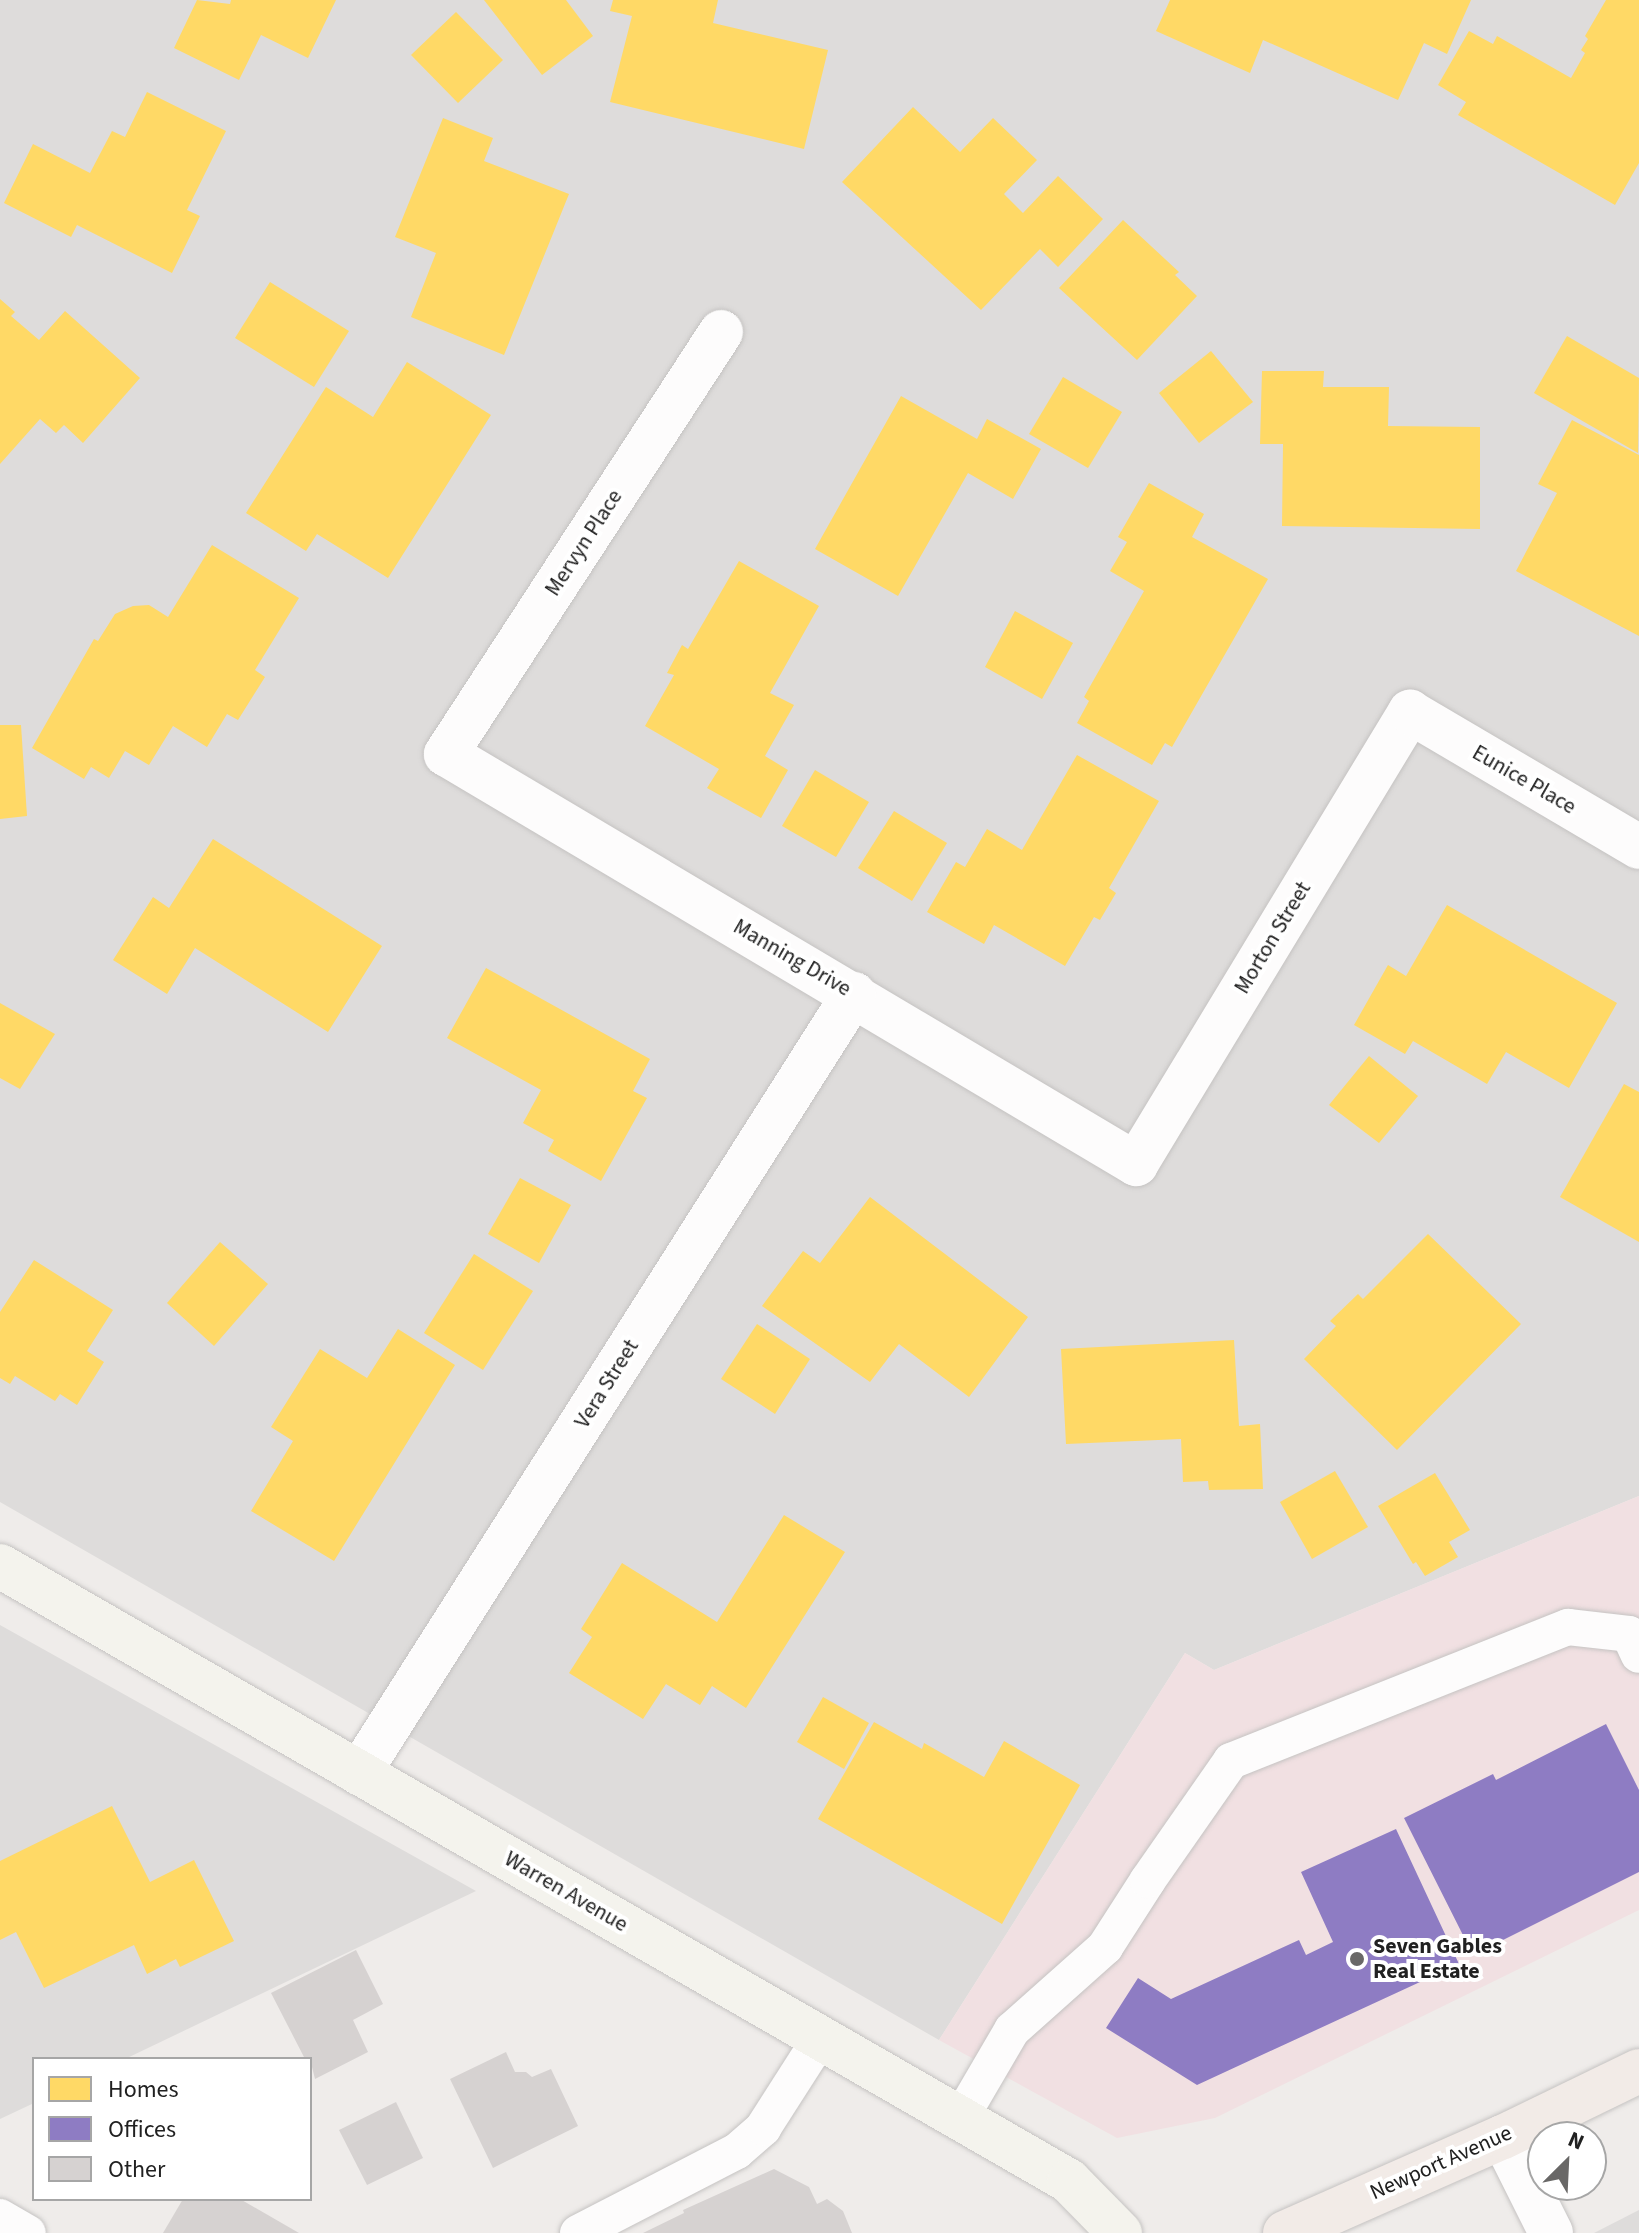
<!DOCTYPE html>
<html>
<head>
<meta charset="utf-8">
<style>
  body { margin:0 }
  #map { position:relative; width:1639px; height:2233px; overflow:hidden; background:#efecea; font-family:"Source Sans 3",sans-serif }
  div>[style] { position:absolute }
  .residential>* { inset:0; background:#dedcdb }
  .commercial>* { inset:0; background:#f1e0e2 }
  .homes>* { inset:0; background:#ffd966 }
  .offices>* { inset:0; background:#8e7cc3 }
  .building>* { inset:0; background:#d6d2d1 }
  .roads { filter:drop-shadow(0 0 2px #c5c3c2) drop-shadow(0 0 2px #c5c3c2) }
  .lane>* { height:36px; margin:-18px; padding:0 18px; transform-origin:18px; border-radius:18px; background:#fdfcfc }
  .street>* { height:44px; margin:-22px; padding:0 22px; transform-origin:22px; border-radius:22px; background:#fdfcfc }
  .secondary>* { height:44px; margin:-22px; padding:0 22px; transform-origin:22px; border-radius:22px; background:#f4f3ed }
  .primary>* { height:44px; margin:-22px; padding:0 22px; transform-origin:22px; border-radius:22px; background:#f2ebe7 }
  .dots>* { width:22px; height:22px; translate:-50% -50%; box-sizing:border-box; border:4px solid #fff; border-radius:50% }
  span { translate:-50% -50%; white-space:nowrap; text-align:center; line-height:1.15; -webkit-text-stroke:8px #fff; paint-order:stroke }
  .street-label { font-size:22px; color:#212121 }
  .poi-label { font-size:22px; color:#212121; font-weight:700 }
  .left { translate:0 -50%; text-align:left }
  .legend { position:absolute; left:32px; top:2057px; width:280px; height:144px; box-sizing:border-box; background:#fff; border:2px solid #a6a6a6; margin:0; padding:10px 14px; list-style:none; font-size:24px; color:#212121 }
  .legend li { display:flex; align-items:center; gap:16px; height:40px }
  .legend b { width:40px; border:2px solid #a6a6a6 }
  .north { position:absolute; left:1527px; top:2121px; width:80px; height:80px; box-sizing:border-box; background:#fff; border:2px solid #a6a6a6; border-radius:50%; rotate:24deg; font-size:22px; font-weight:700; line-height:32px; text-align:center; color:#212121 }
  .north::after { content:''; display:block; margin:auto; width:28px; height:36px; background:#696867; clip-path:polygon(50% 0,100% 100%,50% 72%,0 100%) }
</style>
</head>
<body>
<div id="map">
  <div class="residential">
    <i style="clip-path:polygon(0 0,1639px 0,1639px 1496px,1214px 1670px,1185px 1653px,939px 2040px,0 1502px)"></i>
    <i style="clip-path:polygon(0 1625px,476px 1891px,125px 2059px,34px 2059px,34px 2103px,0 2119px)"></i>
    <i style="clip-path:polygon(1639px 2210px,1639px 2233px,1594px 2233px)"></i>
  </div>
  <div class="commercial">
    <i style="clip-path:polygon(1639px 1496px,1639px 1910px,1215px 2118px,1117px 2138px,939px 2040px,1185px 1653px,1214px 1670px)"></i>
  </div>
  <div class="homes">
    <i style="clip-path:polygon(197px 0,230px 4px,231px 0,336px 0,308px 58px,261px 35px,239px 80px,174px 48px)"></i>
    <i style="clip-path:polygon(484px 0,566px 0,593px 36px,542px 75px)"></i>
    <i style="clip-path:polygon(613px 0,718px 0,713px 23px,828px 50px,804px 149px,610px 102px,632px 16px,610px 11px)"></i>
    <i style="clip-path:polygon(1170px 0,1471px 0,1447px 54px,1424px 43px,1398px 100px,1263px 40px,1250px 73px,1156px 31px)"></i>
    <i style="clip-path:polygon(1606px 0,1639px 0,1639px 163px,1615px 205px,1458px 115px,1466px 102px,1438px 85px,1469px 31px,1493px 44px,1497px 36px,1571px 78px,1585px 53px,1581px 50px,1588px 39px,1585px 36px)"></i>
    <i style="clip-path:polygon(456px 12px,503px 60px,458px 103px,411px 55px)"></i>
    <i style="clip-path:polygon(147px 92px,226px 131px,187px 210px,200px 216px,172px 273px,77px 225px,71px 237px,4px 203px,33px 144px,90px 173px,112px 131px,125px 137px)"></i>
    <i style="clip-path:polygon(913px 107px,960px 152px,993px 118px,1037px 160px,1004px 194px,1023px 213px,1058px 176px,1103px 219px,1058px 267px,1040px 249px,981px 310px,842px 182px)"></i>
    <i style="clip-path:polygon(443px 118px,493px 138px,484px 161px,569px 194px,504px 355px,411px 317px,436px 253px,395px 237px)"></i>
    <i style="clip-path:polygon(1123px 220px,1179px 272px,1175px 275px,1197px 296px,1137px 360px,1059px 288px)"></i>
    <i style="clip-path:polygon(270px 282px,349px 331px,314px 387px,235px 338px)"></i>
    <i style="clip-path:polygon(0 299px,15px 312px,11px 316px,39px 340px,65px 311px,140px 378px,83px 443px,64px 425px,56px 433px,40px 419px,0 464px)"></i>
    <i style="clip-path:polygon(1567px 336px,1639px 378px,1638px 453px,1534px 393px)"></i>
    <i style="clip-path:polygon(1211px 351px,1253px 402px,1199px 443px,1159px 393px)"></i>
    <i style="clip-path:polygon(407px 362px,491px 415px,388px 578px,317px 534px,306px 551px,246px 513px,326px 387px,373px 417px)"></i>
    <i style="clip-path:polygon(1262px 371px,1324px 371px,1323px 387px,1389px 387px,1388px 426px,1480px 427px,1480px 529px,1282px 526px,1283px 444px,1260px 444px)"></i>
    <i style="clip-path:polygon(1063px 377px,1122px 412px,1088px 468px,1029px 434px)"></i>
    <i style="clip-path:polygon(901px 396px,977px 439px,987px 419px,1041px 449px,1013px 499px,968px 473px,898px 596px,815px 549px)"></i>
    <i style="clip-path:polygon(1572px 420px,1639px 455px,1639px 636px,1516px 571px,1557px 493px,1538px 484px)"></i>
    <i style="clip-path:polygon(1149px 483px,1204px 514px,1192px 537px,1268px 579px,1172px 747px,1165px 743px,1152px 765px,1077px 723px,1089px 701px,1084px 697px,1144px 591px,1110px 571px,1127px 542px,1118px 537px)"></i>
    <i style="clip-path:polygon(212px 545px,299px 598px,255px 670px,265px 677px,238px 720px,227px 714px,207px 747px,173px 726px,149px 765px,125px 751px,109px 778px,91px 767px,84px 779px,32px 748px,94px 639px,98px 641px,115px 614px,133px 606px,149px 605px,168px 617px)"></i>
    <i style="clip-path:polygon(739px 561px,819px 606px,770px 693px,794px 705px,765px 756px,788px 770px,761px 818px,707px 788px,719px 769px,645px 726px,674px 675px,667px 673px,682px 645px,688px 649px)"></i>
    <i style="clip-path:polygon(1015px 611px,1073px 643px,1042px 699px,985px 667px)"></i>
    <i style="clip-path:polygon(0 725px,21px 725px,27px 816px,0 819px)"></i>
    <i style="clip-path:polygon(1077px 755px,1159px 801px,1109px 888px,1116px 893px,1100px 920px,1094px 917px,1065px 966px,994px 925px,984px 944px,927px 912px,956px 862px,965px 867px,987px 829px,1022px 850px)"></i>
    <i style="clip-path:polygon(815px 770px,869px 802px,836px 857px,782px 826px)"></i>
    <i style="clip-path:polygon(894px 811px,947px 843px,912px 901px,858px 868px)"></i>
    <i style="clip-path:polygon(213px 839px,382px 946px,328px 1032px,195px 948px,167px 994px,113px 960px,153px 897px,169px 908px)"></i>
    <i style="clip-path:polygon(1447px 905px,1617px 1003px,1569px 1088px,1506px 1052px,1487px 1084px,1413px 1041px,1405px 1054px,1354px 1025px,1388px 965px,1406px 976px)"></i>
    <i style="clip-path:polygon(486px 968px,650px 1059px,633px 1091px,647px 1098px,601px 1181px,548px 1151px,554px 1140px,523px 1123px,541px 1090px,447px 1038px)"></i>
    <i style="clip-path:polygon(0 1003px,55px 1034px,20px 1089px,0 1078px)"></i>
    <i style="clip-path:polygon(1369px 1056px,1418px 1096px,1379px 1143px,1329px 1105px)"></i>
    <i style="clip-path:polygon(1624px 1084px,1639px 1092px,1639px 1242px,1560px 1197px)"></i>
    <i style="clip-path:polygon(520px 1178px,571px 1205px,539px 1263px,488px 1234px)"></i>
    <i style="clip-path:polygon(870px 1197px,1028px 1317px,969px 1397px,899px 1344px,870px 1382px,762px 1306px,803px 1251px,820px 1263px)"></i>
    <i style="clip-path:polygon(1428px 1234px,1521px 1324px,1397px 1450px,1304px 1359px,1336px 1326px,1330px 1321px,1358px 1294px,1363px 1299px)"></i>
    <i style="clip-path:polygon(220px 1242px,268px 1284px,214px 1346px,167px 1303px)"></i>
    <i style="clip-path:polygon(474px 1254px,533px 1291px,483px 1370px,424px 1333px)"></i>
    <i style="clip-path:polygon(34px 1260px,113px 1310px,87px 1351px,104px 1362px,77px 1405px,60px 1394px,55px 1401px,15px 1376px,10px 1384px,0 1378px,0 1312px)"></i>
    <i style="clip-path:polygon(757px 1324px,810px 1359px,775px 1414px,721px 1379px)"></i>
    <i style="clip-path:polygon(398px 1329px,455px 1365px,334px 1561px,251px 1511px,293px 1441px,271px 1427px,320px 1349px,367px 1378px)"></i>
    <i style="clip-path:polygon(1234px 1340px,1239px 1426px,1260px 1424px,1263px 1489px,1209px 1490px,1208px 1481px,1183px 1482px,1181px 1439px,1066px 1444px,1061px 1349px)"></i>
    <i style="clip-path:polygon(1335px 1471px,1368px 1527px,1312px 1559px,1280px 1502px)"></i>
    <i style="clip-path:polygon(1435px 1473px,1470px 1530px,1449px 1542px,1458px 1557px,1425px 1576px,1416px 1562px,1413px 1564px,1378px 1506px)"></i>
    <i style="clip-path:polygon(784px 1515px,845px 1552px,746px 1708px,712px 1686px,700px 1705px,666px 1684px,643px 1719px,569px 1673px,592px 1637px,581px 1629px,622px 1563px,717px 1622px)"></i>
    <i style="clip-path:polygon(823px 1697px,869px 1723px,844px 1769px,797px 1742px)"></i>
    <i style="clip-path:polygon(874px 1722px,922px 1749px,924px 1743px,984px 1777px,1004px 1741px,1080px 1785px,1002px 1924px,818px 1819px)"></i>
    <i style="clip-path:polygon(112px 1806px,150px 1882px,194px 1860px,234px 1941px,180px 1967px,176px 1959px,147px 1974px,134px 1945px,44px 1988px,16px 1932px,0 1940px,0 1861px)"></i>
  </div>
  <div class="offices">
    <i style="clip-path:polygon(1606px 1724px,1639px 1790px,1639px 1872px,1473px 1955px,1404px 1818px,1493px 1774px,1496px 1780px)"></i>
    <i style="clip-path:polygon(1396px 1829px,1459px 1964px,1197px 2085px,1106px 2028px,1138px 1978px,1171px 1999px,1299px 1940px,1306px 1955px,1333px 1942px,1301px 1872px)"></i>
  </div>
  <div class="building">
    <i style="clip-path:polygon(356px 1950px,383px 2004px,353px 2020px,368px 2052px,315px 2079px,310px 2059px,305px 2059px,271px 1993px)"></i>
    <i style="clip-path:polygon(506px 2052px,515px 2072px,526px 2072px,532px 2077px,551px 2069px,578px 2126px,493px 2168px,450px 2079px)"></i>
    <i style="clip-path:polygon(396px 2102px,423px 2158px,367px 2185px,339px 2130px)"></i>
    <i style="clip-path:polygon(774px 2169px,809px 2187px,817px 2204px,827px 2199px,843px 2211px,852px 2233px,643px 2233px,684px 2213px,683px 2210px)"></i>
    <i style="clip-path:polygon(183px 2199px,240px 2199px,299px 2233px,163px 2233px)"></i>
  </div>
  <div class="roads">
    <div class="lane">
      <i style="left:960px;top:2119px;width:103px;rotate:-59.7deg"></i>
      <i style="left:1012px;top:2030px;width:125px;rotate:-41.7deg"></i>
      <i style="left:1105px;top:1947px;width:80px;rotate:-57.3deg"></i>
      <i style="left:1148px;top:1880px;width:145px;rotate:-55.1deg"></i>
      <i style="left:1231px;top:1761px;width:363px;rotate:-21.7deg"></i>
      <i style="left:1568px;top:1627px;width:61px;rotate:6.5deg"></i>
      <i style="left:1629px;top:1634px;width:23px;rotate:65deg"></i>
      <i style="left:0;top:2217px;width:32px;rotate:30deg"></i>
      <i style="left:578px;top:2233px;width:179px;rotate:-27.3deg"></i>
      <i style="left:737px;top:2151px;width:35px;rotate:-41deg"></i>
      <i style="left:763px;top:2128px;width:106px;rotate:-57.4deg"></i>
    </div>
    <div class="street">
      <i style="left:721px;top:332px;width:504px;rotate:123.09deg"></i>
      <i style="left:446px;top:754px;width:803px;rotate:30.72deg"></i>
      <i style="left:1136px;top:1164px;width:529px;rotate:-58.78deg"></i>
      <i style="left:1410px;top:712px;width:266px;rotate:30.5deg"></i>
      <i style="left:359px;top:1773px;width:923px;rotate:-57.57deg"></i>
      <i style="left:1503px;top:2137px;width:107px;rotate:63.4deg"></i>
    </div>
    <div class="secondary">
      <i style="left:0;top:1566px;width:1233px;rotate:29.91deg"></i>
      <i style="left:1069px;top:2181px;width:73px;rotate:45.6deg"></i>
    </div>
    <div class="primary">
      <i style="left:1285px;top:2233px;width:238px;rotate:-23.8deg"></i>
      <i style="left:1503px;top:2137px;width:151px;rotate:-25.9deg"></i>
    </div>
  </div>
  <div class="dots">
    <i style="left:1357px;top:1959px;background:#696867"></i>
  </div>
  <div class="street-label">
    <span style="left:584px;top:543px;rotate:-57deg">Mervyn Place</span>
    <span style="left:1524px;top:780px;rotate:30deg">Eunice Place</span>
    <span style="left:1273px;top:938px;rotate:-59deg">Morton Street</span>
    <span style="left:792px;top:958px;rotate:30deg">Manning Drive</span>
    <span style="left:607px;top:1384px;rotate:-58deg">Vera Street</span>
    <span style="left:566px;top:1892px;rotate:30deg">Warren Avenue</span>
    <span style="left:1441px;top:2163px;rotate:-24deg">Newport Avenue</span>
  </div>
  <div class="poi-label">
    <span class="left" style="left:1373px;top:1959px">Seven Gables<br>Real Estate</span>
  </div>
  <ul class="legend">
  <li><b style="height:22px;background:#ffd966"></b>Homes</li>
  <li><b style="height:22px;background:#8e7cc3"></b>Offices</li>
  <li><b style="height:22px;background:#d6d2d1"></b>Other</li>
  </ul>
  <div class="north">N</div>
</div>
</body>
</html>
